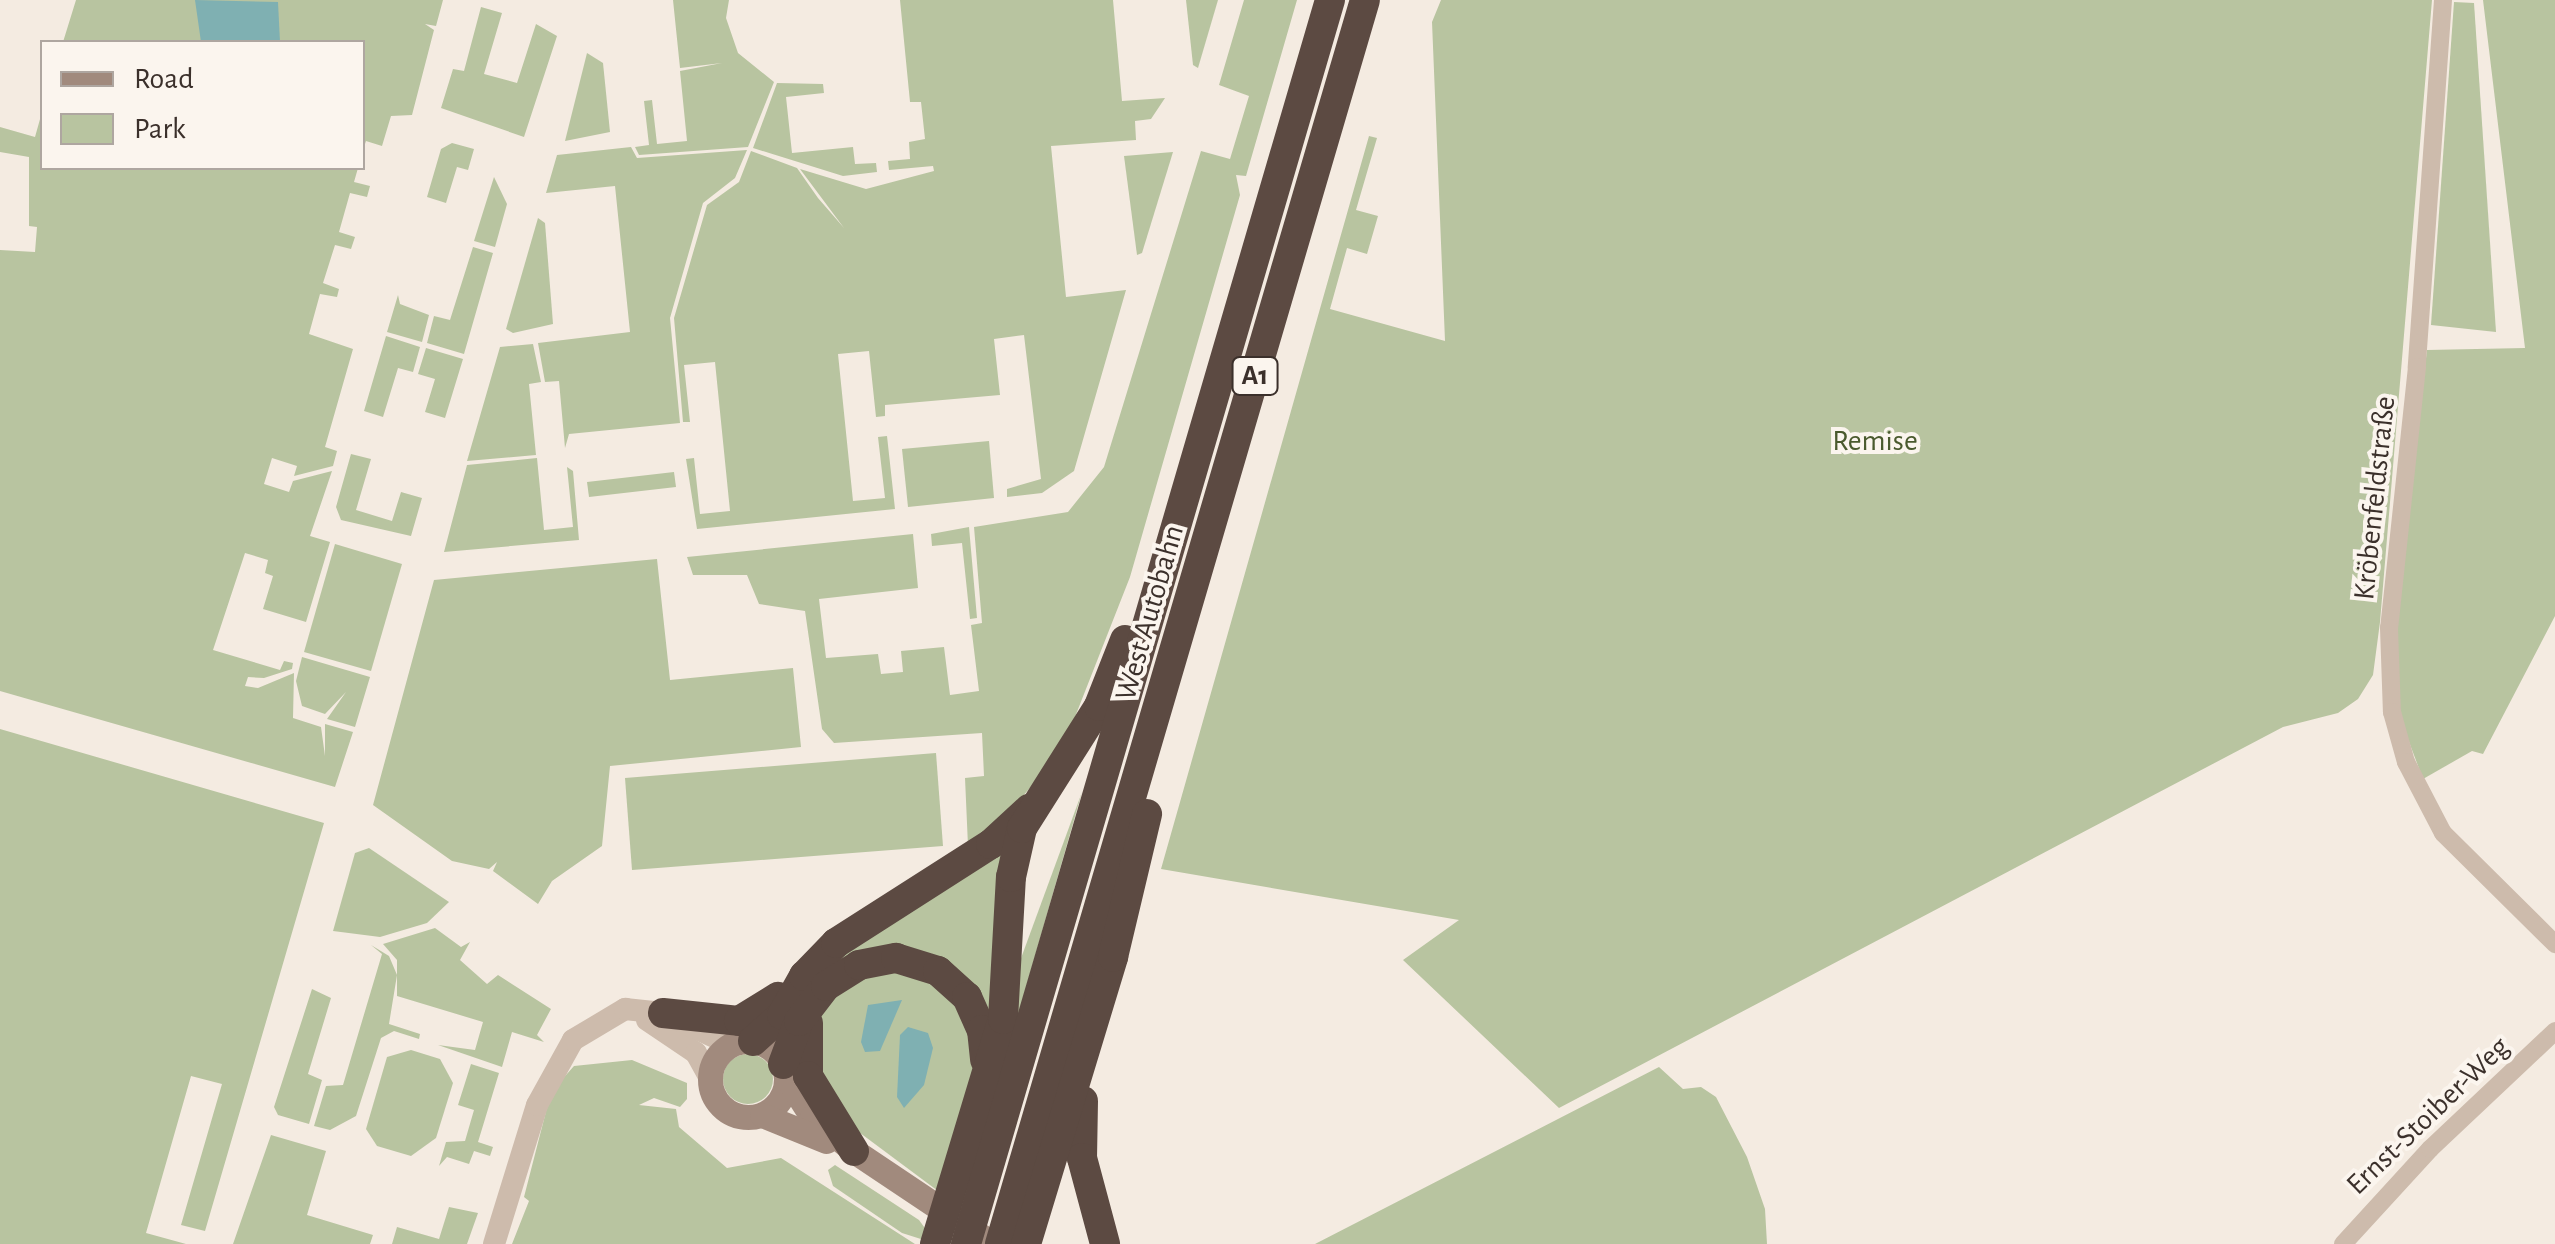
<!DOCTYPE html>
<html>
<head>
<meta charset="utf-8">
<style>
  body { margin:0 }
  #map { position:relative; width:2555px; height:1244px; overflow:hidden; background:#f4ebe1; font-family:"Alegreya Sans",sans-serif }
  div>[style] { position:absolute }
  .green>* { inset:0; background:#b8c4a0 }
  .round { border-radius:50% }
  .water>* { inset:0; background:#7fb0b2 }
  .minor>* { height:18px; margin:-9px; padding:0 9px; transform-origin:9px; border-radius:9px; background:#cdbbac }
  .tertiary>* { height:22px; margin:-11px; padding:0 11px; transform-origin:11px; border-radius:11px; background:#cdbbac }
  .secondary>* { height:25px; margin:-12.5px; padding:0 12.5px; transform-origin:12.5px; border-radius:12.5px; background:#a18a7d }
  .secondary>.ring { margin:-12.5px; padding:0; box-sizing:content-box; background:none; border:25px solid #a18a7d; border-radius:50% }
  .motorway>* { height:30px; margin:-15px; padding:0 15px; transform-origin:15px; border-radius:15px; background:#5c4a42 }
  span { translate:-50% -50%; white-space:nowrap; text-align:center; line-height:1.15; -webkit-text-stroke:8px #fbf5ee; paint-order:stroke }
  .shield-label span { padding:2px 8px; background:#fbf5ee; border:2px solid; border-radius:8px; -webkit-text-stroke-width:0 }
  .shield-label { font-size:28px; color:#3b302b; font-weight:700 }
  .park-label { font-size:30px; color:#4a5a2e }
  .street-label { font-size:30px; color:#3b302b }
  .legend { position:absolute; left:40px; top:40px; width:325px; height:130px; box-sizing:border-box; background:#fbf5ee; border:2px solid #aea6a0; margin:0; padding:12px 18px; list-style:none; font-size:30px; color:#3b302b }
  .legend li { display:flex; align-items:center; gap:20px; height:50px }
  .legend b { width:50px; border:2px solid #aea6a0 }
</style>
</head>
<body>
<div id="map">
  <div class="green">
    <i style="clip-path:polygon(76px 0,443px 0,436px 26px,425px 24px,434px 30px,412px 115px,391px 116px,382px 146px,366px 141px,363px 150px,362px 42px,63px 42px)"></i>
    <i style="clip-path:polygon(673px 0,729px 0,726px 18px,738px 53px,774px 82px,748px 147px,639px 155px,635px 147px,649px 145px,644px 101px,652px 100px,657px 144px,687px 141px,680px 71px,722px 63px,680px 68px)"></i>
    <i style="clip-path:polygon(900px 0,1113px 0,1122px 101px,1165px 98px,1151px 119px,1135px 121px,1136px 140px,1051px 146px,1066px 297px,1126px 290px,1074px 471px,1042px 493px,1007px 497px,1007px 489px,1041px 479px,1024px 335px,994px 339px,1000px 395px,885px 405px,885px 416px,876px 417px,869px 351px,838px 354px,853px 501px,885px 498px,878px 437px,887px 436px,895px 509px,697px 529px,686px 459px,694px 458px,700px 514px,730px 511px,715px 362px,684px 365px,690px 422px,683px 422px,674px 318px,707px 205px,739px 182px,751px 151px,797px 168px,818px 198px,844px 228px,800px 169px,866px 189px,934px 171px,933px 166px,889px 170px,888px 161px,910px 159px,909px 142px,925px 139px,921px 102px,910px 102px)"></i>
    <i style="clip-path:polygon(1186px 0,1218px 0,1198px 68px,1193px 65px)"></i>
    <i style="clip-path:polygon(1244px 0,1297px 0,1246px 176px,1236px 175px,1240px 195px,1130px 577px,1062px 750px,1012px 809px,968px 846px,965px 778px,984px 776px,982px 733px,834px 743px,822px 729px,805px 611px,759px 604px,747px 575px,693px 575px,687px 557px,913px 534px,918px 588px,819px 599px,826px 658px,878px 654px,881px 674px,903px 672px,901px 651px,944px 647px,950px 695px,979px 691px,971px 625px,982px 623px,974px 527px,1068px 512px,1104px 467px,1201px 151px,1230px 159px,1249px 96px,1219px 85px)"></i>
    <i style="clip-path:polygon(1441px 0,2432px 0,2380px 622px,2373px 675px,2358px 699px,2338px 713px,2283px 727px,1559px 1108px,1403px 960px,1459px 920px,1161px 869px,1369px 136px,1377px 138px,1356px 210px,1378px 216px,1367px 254px,1347px 248px,1330px 309px,1445px 341px,1432px 22px)"></i>
    <i style="clip-path:polygon(2483px 0,2555px 0,2555px 616px,2483px 754px,2472px 751px,2423px 779px,2400px 718px,2396px 612px,2427px 350px,2525px 348px)"></i>
    <i style="clip-path:polygon(2454px 2px,2474px 3px,2496px 332px,2431px 325px)"></i>
    <i style="clip-path:polygon(481px 7px,502px 13px,484px 74px,517px 83px,536px 24px,557px 36px,524px 137px,441px 108px,453px 69px,464px 71px)"></i>
    <i style="clip-path:polygon(587px 53px,603px 63px,610px 132px,565px 141px)"></i>
    <i style="clip-path:polygon(777px 83px,823px 84px,824px 93px,786px 97px,792px 153px,853px 147px,855px 164px,876px 163px,877px 172px,843px 176px,753px 148px)"></i>
    <i style="clip-path:polygon(42px 112px,42px 168px,358px 168px,354px 182px,370px 186px,367px 197px,350px 193px,339px 232px,355px 237px,351px 249px,335px 245px,323px 283px,339px 289px,337px 297px,320px 294px,309px 334px,353px 349px,325px 447px,337px 451px,333px 466px,294px 476px,297px 466px,272px 458px,264px 484px,289px 492px,293px 481px,332px 471px,310px 536px,330px 542px,306px 622px,263px 609px,273px 576px,265px 573px,268px 560px,245px 553px,213px 650px,280px 670px,284px 661px,293px 663px,292px 669px,264px 678px,248px 677px,245px 686px,258px 688px,294px 673px,293px 718px,321px 727px,325px 756px,325px 724px,353px 732px,335px 787px,0 691px,0 250px,35px 252px,37px 227px,29px 226px,29px 157px,0 152px,0 127px,35px 137px)"></i>
    <i style="clip-path:polygon(452px 143px,474px 149px,468px 170px,457px 167px,446px 203px,427px 197px,441px 149px)"></i>
    <i style="clip-path:polygon(631px 147px,637px 158px,747px 150px,735px 178px,703px 203px,670px 318px,680px 423px,569px 434px,565px 448px,559px 381px,545px 382px,538px 343px,630px 332px,615px 186px,546px 193px,557px 155px)"></i>
    <i style="clip-path:polygon(1173px 152px,1142px 253px,1137px 255px,1124px 156px)"></i>
    <i style="clip-path:polygon(494px 177px,507px 204px,495px 247px,474px 241px)"></i>
    <i style="clip-path:polygon(538px 218px,545px 223px,553px 324px,513px 333px,506px 329px)"></i>
    <i style="clip-path:polygon(473px 247px,493px 253px,464px 354px,427px 343px,434px 316px,450px 320px)"></i>
    <i style="clip-path:polygon(398px 295px,400px 304px,429px 315px,422px 342px,387px 332px)"></i>
    <i style="clip-path:polygon(386px 336px,420px 347px,413px 372px,398px 368px,383px 417px,364px 411px)"></i>
    <i style="clip-path:polygon(533px 344px,541px 382px,529px 384px,536px 455px,467px 461px,500px 347px)"></i>
    <i style="clip-path:polygon(426px 348px,463px 359px,445px 418px,425px 412px,435px 379px,418px 374px)"></i>
    <i style="clip-path:polygon(989px 441px,994px 498px,908px 507px,902px 449px)"></i>
    <i style="clip-path:polygon(351px 454px,371px 459px,356px 510px,392px 521px,401px 492px,422px 498px,411px 536px,341px 520px,336px 507px)"></i>
    <i style="clip-path:polygon(537px 458px,544px 530px,573px 527px,567px 467px,573px 471px,579px 540px,444px 552px,467px 465px)"></i>
    <i style="clip-path:polygon(674px 472px,676px 487px,589px 497px,587px 482px)"></i>
    <i style="clip-path:polygon(969px 527px,977px 618px,970px 619px,962px 543px,932px 546px,931px 534px)"></i>
    <i style="clip-path:polygon(335px 544px,402px 564px,371px 671px,304px 652px)"></i>
    <i style="clip-path:polygon(657px 559px,670px 680px,793px 668px,801px 747px,610px 766px,602px 846px,552px 881px,538px 904px,493px 871px,497px 862px,489px 869px,452px 861px,373px 805px,434px 580px)"></i>
    <i style="clip-path:polygon(302px 657px,370px 677px,355px 727px,327px 719px,346px 692px,325px 714px,302px 706px,296px 681px)"></i>
    <i style="clip-path:polygon(0 729px,324px 823px,205px 1231px,181px 1225px,222px 1084px,191px 1076px,146px 1233px,186px 1244px,0 1244px)"></i>
    <i style="clip-path:polygon(936px 753px,943px 846px,632px 870px,625px 778px)"></i>
    <i style="clip-path:polygon(1082px 792px,1015px 1026px,1020px 961px)"></i>
    <i style="clip-path:polygon(1012px 836px,994px 1027px,898px 951px,820px 969px)"></i>
    <i style="clip-path:polygon(369px 848px,449px 902px,427px 923px,380px 937px,333px 931px,355px 853px)"></i>
    <i style="clip-path:polygon(435px 928px,461px 947px,470px 942px,460px 960px,487px 984px,498px 975px,551px 1009px,537px 1035px,544px 1042px,512px 1032px,502px 1067px,438px 1045px,475px 1050px,483px 1022px,397px 996px,397px 960px,383px 944px)"></i>
    <i style="clip-path:polygon(371px 945px,389px 956px,397px 975px,389px 1024px,420px 1034px,419px 1039px,394px 1031px,381px 1038px,356px 1116px,330px 1130px,314px 1126px,326px 1086px,343px 1085px,382px 954px)"></i>
    <i style="clip-path:polygon(870px 972px,921px 973px,967px 1014px,975px 1074px,938px 1191px,844px 1121px,822px 1087px,819px 1018px,836px 993px)"></i>
    <i style="clip-path:polygon(312px 989px,331px 998px,308px 1074px,322px 1080px,309px 1124px,278px 1115px,274px 1107px)"></i>
    <i style="clip-path:polygon(411px 1050px,440px 1059px,453px 1083px,436px 1138px,411px 1156px,377px 1146px,366px 1129px,387px 1057px)"></i>
    <i class="round" style="left:723px;top:1054px;width:50px;height:50px"></i>
    <i style="clip-path:polygon(632px 1060px,687px 1083px,687px 1099px,680px 1107px,654px 1098px,639px 1105px,676px 1109px,679px 1127px,727px 1168px,781px 1158px,915px 1244px,512px 1244px,529px 1201px,524px 1197px,551px 1092px,574px 1066px)"></i>
    <i style="clip-path:polygon(471px 1064px,499px 1073px,478px 1142px,493px 1147px,490px 1156px,474px 1151px,469px 1164px,447px 1157px,439px 1166px,446px 1142px,465px 1141px,474px 1110px,458px 1105px)"></i>
    <i style="clip-path:polygon(1659px 1067px,1683px 1089px,1701px 1087px,1716px 1097px,1747px 1157px,1765px 1209px,1767px 1244px,1315px 1244px)"></i>
    <i style="clip-path:polygon(271px 1135px,326px 1151px,307px 1215px,373px 1235px,370px 1244px,233px 1244px)"></i>
    <i style="clip-path:polygon(835px 1165px,919px 1220px,927px 1231px,924px 1240px,902px 1233px,833px 1186px,828px 1170px)"></i>
    <i style="clip-path:polygon(449px 1207px,478px 1213px,467px 1244px,392px 1244px,397px 1227px,439px 1239px)"></i>
  </div>
  <div class="water">
    <i style="clip-path:polygon(195px 0,278px 2px,280px 42px,201px 42px)"></i>
    <i style="clip-path:polygon(902px 1000px,880px 1051px,865px 1052px,861px 1042px,868px 1005px)"></i>
    <i style="clip-path:polygon(908px 1027px,928px 1033px,933px 1048px,924px 1085px,904px 1108px,897px 1097px,900px 1035px)"></i>
  </div>
  <div class="minor">
    <i style="left:2443px;top:0;width:368px;rotate:94.1deg"></i>
    <i style="left:2417px;top:367px;width:262px;rotate:96.1deg"></i>
    <i style="left:2389px;top:628px;width:84px;rotate:88deg"></i>
    <i style="left:2392px;top:712px;width:52px;rotate:74.4deg"></i>
    <i style="left:2406px;top:762px;width:80px;rotate:62.5deg"></i>
    <i style="left:2443px;top:833px;width:158px;rotate:44.7deg"></i>
    <i style="left:2343px;top:1244px;width:129px;rotate:-47.5deg"></i>
    <i style="left:2430px;top:1149px;width:172px;rotate:-43.3deg"></i>
  </div>
  <div class="tertiary">
    <i style="left:647px;top:1020px;width:59px;rotate:34deg"></i>
    <i style="left:696px;top:1053px;width:29px;rotate:61deg"></i>
    <i style="left:494px;top:1244px;width:145px;rotate:-72.8deg"></i>
    <i style="left:537px;top:1105px;width:74px;rotate:-61deg"></i>
    <i style="left:573px;top:1040px;width:61px;rotate:-30.8deg"></i>
    <i style="left:625px;top:1009px;width:38px;rotate:6deg"></i>
    <i style="left:663px;top:1013px;width:64px;rotate:25deg"></i>
    <i style="left:721px;top:1040px;width:21px;rotate:3deg"></i>
  </div>
  <div class="secondary">
    <i class="ring" style="left:710px;top:1041px;width:51px;height:51px"></i>
    <i style="left:786px;top:1076px;width:49px;rotate:57.6deg"></i>
    <i style="left:812px;top:1117px;width:54px;rotate:39deg"></i>
    <i style="left:854px;top:1151px;width:167px;rotate:33.8deg"></i>
    <i style="left:762px;top:1115px;width:69px;rotate:22.1deg"></i>
  </div>
  <div class="motorway">
    <i style="left:663px;top:1013px;width:76px;rotate:6deg"></i>
    <i style="left:739px;top:1021px;width:46px;rotate:-31.6deg"></i>
    <i style="left:808px;top:1023px;width:53px;rotate:90deg"></i>
    <i style="left:808px;top:1076px;width:88px;rotate:58.5deg"></i>
    <i style="left:753px;top:1041px;width:39px;rotate:-42deg"></i>
    <i style="left:782px;top:1015px;width:45px;rotate:-60.6deg"></i>
    <i style="left:804px;top:976px;width:46px;rotate:-45.9deg"></i>
    <i style="left:836px;top:943px;width:184px;rotate:-32.6deg"></i>
    <i style="left:991px;top:844px;width:52px;rotate:-42.6deg"></i>
    <i style="left:783px;top:1064px;width:46px;rotate:-69.6deg"></i>
    <i style="left:799px;top:1021px;width:44px;rotate:-52.4deg"></i>
    <i style="left:826px;top:986px;width:39px;rotate:-32deg"></i>
    <i style="left:859px;top:965px;width:38px;rotate:-11deg"></i>
    <i style="left:896px;top:958px;width:44px;rotate:17.2deg"></i>
    <i style="left:938px;top:971px;width:39px;rotate:42deg"></i>
    <i style="left:967px;top:997px;width:36px;rotate:66deg"></i>
    <i style="left:982px;top:1030px;width:30px;rotate:84deg"></i>
    <i style="left:1083px;top:1101px;width:57px;rotate:91deg"></i>
    <i style="left:1082px;top:1158px;width:89px;rotate:75deg"></i>
    <i style="left:935px;top:1244px;width:235px;rotate:-73.2deg"></i>
    <i style="left:1003px;top:1019px;width:142px;rotate:-86.8deg"></i>
    <i style="left:1011px;top:877px;width:50px;rotate:-77.3deg"></i>
    <i style="left:1022px;top:828px;width:144px;rotate:-57.7deg"></i>
    <i style="left:1099px;top:706px;width:71px;rotate:-68.5deg"></i>
    <i style="left:966px;top:1244px;width:1296px;rotate:-73.69deg"></i>
    <i style="left:1000px;top:1244px;width:1296px;rotate:-73.65deg"></i>
    <i style="left:1026px;top:1244px;width:300px;rotate:-73.1deg"></i>
    <i style="left:1113px;top:957px;width:147px;rotate:-76.6deg"></i>
  </div>
  <div class="shield-label">
    <span style="left:1255px;top:376px">A1</span>
  </div>
  <div class="park-label">
    <span style="left:1875px;top:441px">Remise</span>
  </div>
  <div class="street-label">
    <span style="left:2375px;top:498px;rotate:-84deg">Kröbenfeldstraße</span>
    <span style="left:1150px;top:613px;rotate:-74deg">West Autobahn</span>
    <span style="left:2428px;top:1116px;rotate:-44deg">Ernst-Stoiber-Weg</span>
  </div>
  <ul class="legend">
  <li><b style="height:12px;background:#a18a7d"></b>Road</li>
  <li><b style="height:28px;background:#b8c4a0"></b>Park</li>
  </ul>
</div>
</body>
</html>
